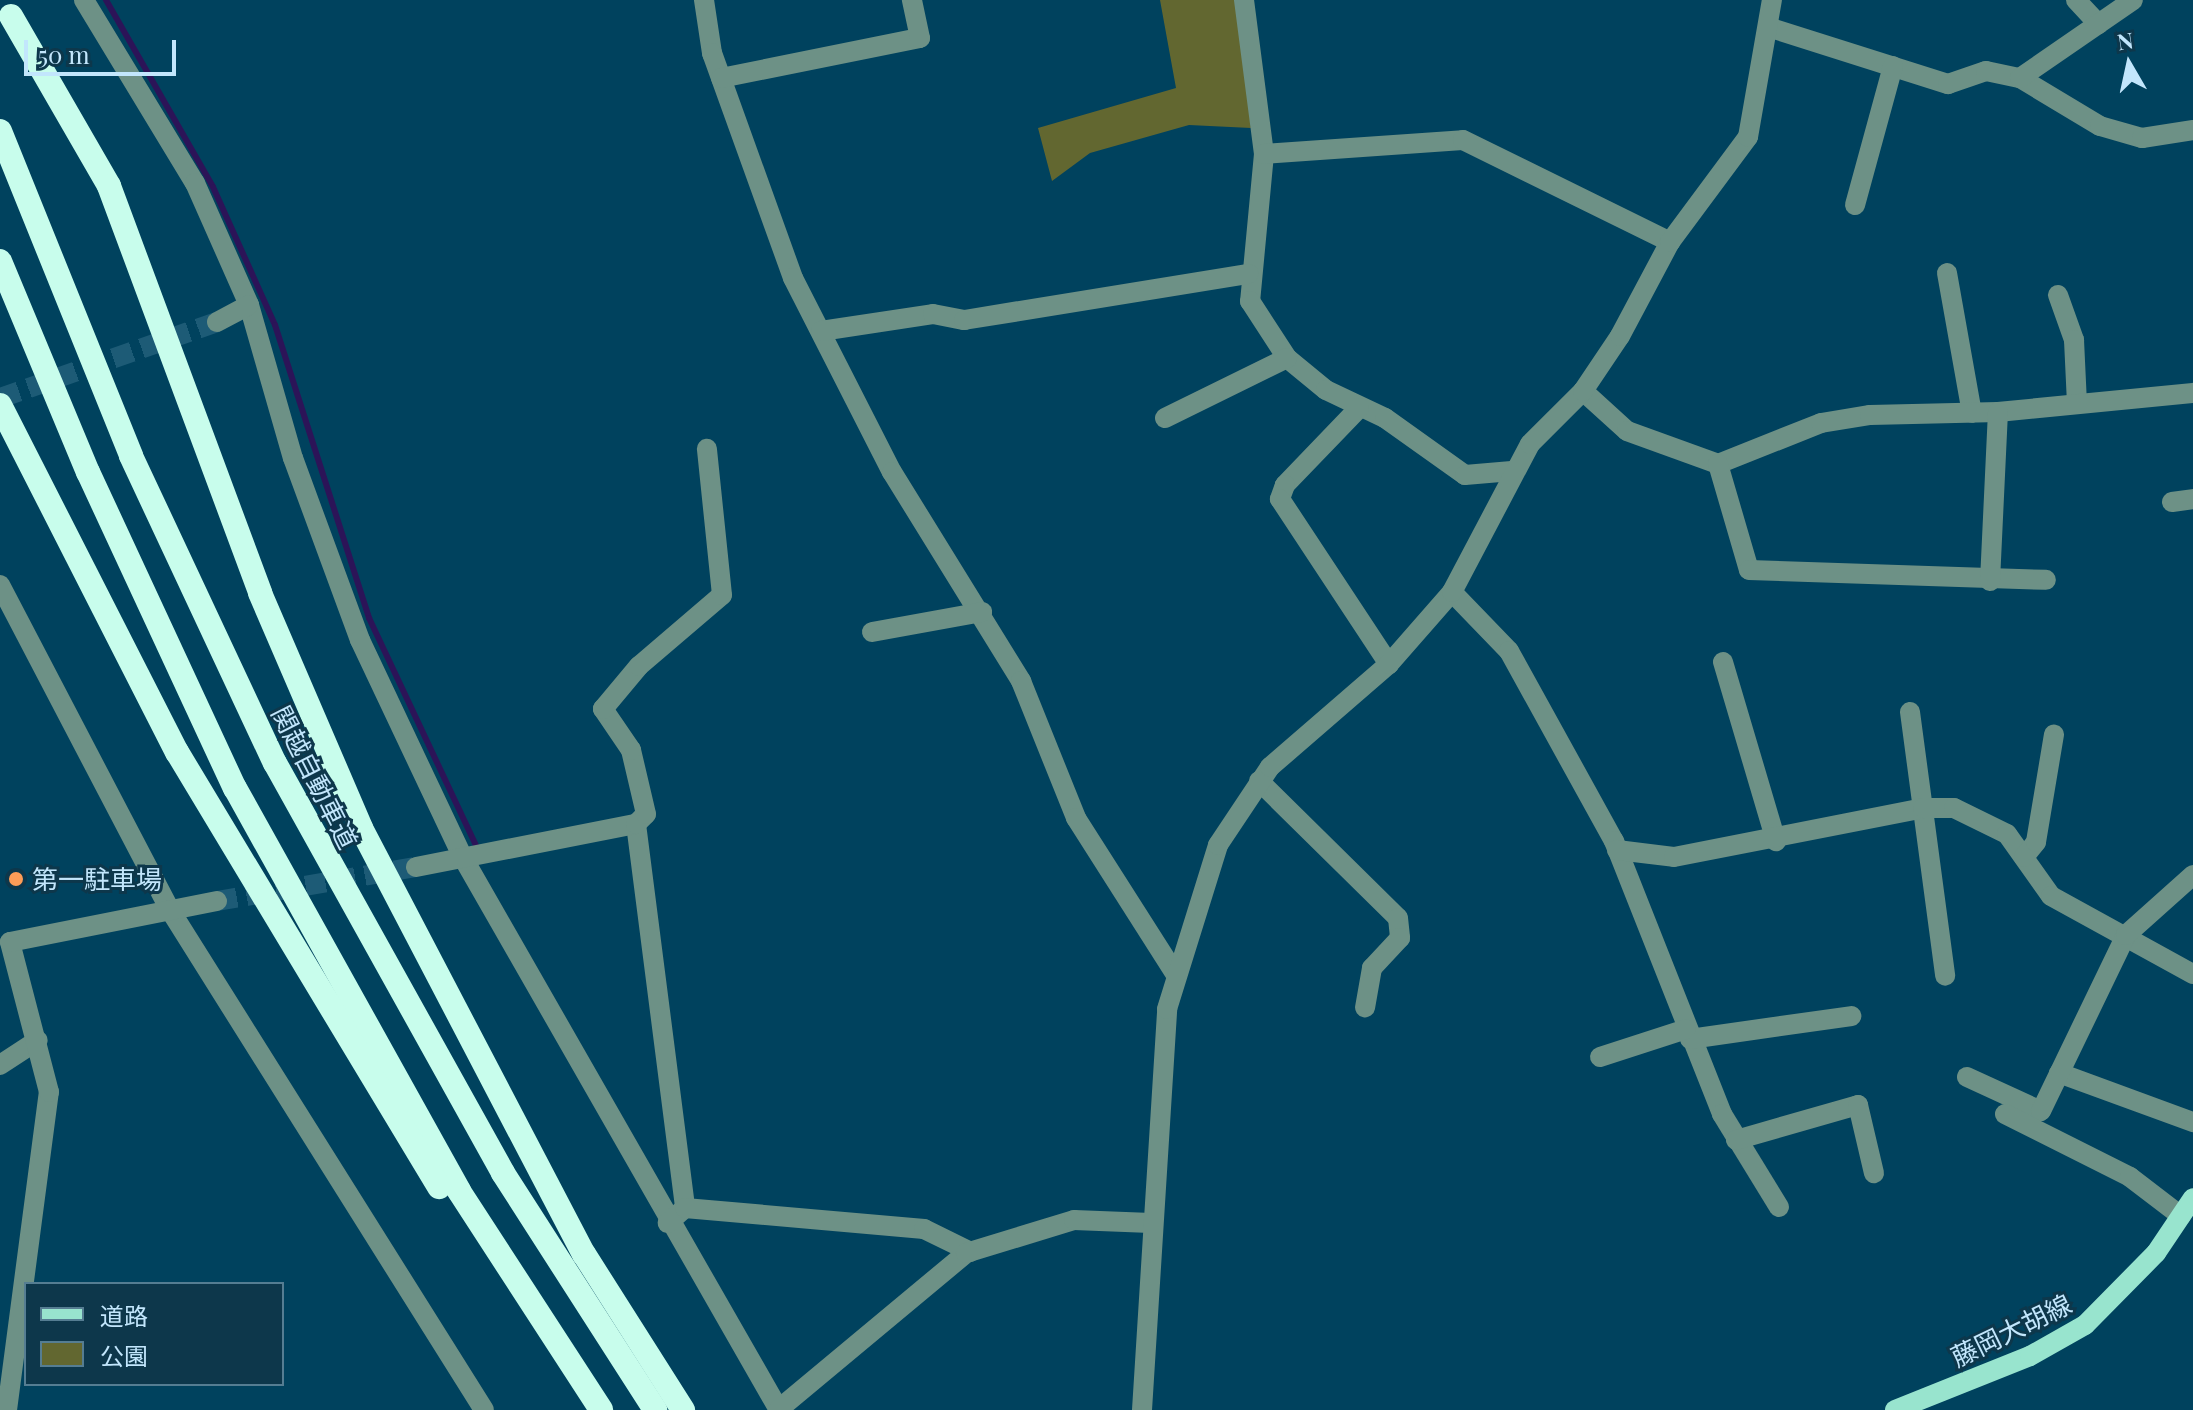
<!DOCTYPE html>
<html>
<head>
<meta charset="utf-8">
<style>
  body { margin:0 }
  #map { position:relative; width:2193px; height:1410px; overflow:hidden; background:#00425e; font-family:"Playfair Display","Noto Sans JP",serif }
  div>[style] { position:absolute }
  .green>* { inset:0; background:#626730 }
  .stream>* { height:6px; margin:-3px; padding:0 3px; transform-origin:3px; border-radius:3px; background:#2c1458 }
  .minor-tunnel>* { height:20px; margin-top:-10px; transform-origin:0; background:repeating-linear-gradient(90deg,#1d5b76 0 20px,transparent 0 30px) }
  .minor>* { height:20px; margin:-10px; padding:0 10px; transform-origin:10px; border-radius:10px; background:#6d9186 }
  .major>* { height:20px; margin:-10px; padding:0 10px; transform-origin:10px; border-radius:10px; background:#98e4ce }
  .highway>* { height:24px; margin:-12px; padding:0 12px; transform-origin:12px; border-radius:12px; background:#c8fdec }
  .dots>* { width:22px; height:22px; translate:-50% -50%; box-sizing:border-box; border:4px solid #0d374b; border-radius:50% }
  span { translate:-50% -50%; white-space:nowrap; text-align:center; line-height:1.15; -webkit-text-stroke:6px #0d374b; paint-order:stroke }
  .street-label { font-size:26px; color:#c2e6fc }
  .poi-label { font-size:26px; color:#c2e6fc }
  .left { translate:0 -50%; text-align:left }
  .legend { position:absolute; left:24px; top:1282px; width:260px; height:104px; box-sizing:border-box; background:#0d374b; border:2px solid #557d92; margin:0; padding:10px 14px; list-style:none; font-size:24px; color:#c2e6fc }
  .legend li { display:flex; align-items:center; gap:16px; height:40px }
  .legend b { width:40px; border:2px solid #557d92 }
  .north { position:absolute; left:2089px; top:24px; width:80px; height:80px; -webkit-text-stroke:6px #0d374b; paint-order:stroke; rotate:351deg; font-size:22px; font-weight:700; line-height:32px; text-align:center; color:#c2e6fc }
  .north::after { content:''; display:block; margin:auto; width:28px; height:36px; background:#c2e6fc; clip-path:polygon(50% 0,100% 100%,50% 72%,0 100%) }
  .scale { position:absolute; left:24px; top:40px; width:152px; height:36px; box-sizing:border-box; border:4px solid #c2e6fc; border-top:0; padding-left:10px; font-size:24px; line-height:28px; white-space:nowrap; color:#c2e6fc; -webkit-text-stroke:6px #0d374b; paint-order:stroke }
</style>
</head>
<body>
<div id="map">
  <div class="green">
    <i style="clip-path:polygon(1160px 0,1239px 0,1251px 128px,1189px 125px,1090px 153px,1052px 181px,1038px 128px,1176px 88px)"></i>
  </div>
  <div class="stream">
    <i style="left:106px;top:0;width:215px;rotate:60.2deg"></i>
    <i style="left:213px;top:187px;width:151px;rotate:65.8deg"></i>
    <i style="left:275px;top:325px;width:308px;rotate:72.2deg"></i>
    <i style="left:369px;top:618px;width:253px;rotate:64.8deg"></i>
  </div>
  <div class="minor-tunnel">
    <i style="left:0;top:398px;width:230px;rotate:-19.3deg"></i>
    <i style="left:217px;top:901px;width:202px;rotate:-9.7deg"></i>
  </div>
  <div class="minor">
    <i style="left:84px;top:0;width:214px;rotate:58.8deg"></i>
    <i style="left:195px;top:183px;width:133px;rotate:66.1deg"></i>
    <i style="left:249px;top:305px;width:159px;rotate:74deg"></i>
    <i style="left:293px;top:458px;width:194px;rotate:69.8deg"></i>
    <i style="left:360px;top:640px;width:239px;rotate:64.7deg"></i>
    <i style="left:462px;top:856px;width:638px;rotate:60.22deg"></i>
    <i style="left:704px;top:0;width:54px;rotate:81.4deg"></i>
    <i style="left:712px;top:53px;width:239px;rotate:70.2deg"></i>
    <i style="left:793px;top:278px;width:218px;rotate:63deg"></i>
    <i style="left:892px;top:472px;width:246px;rotate:58.3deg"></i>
    <i style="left:1021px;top:681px;width:148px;rotate:68.1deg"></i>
    <i style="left:1076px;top:818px;width:183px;rotate:57.5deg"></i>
    <i style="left:1244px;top:0;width:155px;rotate:82.6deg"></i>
    <i style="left:1264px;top:154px;width:148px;rotate:95.4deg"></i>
    <i style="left:1250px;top:301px;width:68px;rotate:57deg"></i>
    <i style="left:1287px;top:358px;width:50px;rotate:39.4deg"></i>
    <i style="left:1326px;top:390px;width:65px;rotate:25.4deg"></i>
    <i style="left:1385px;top:418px;width:98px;rotate:35.5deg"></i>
    <i style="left:1465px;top:475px;width:47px;rotate:-4.9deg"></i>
    <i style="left:2076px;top:0;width:33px;rotate:47deg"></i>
    <i style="left:1768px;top:27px;width:189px;rotate:17.6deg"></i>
    <i style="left:1948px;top:84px;width:40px;rotate:-18.9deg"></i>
    <i style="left:1986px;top:71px;width:35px;rotate:12deg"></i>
    <i style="left:2020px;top:78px;width:93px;rotate:31deg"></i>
    <i style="left:2100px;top:126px;width:44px;rotate:15.9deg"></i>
    <i style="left:2142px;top:138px;width:52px;rotate:-8.9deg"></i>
    <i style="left:721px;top:78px;width:203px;rotate:-11.4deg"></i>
    <i style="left:920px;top:38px;width:39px;rotate:-102deg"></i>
    <i style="left:2020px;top:78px;width:137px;rotate:-34.6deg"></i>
    <i style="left:1264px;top:154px;width:199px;rotate:-4deg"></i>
    <i style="left:1463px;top:140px;width:231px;rotate:26.2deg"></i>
    <i style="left:1855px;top:205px;width:144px;rotate:-74.7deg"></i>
    <i style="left:1947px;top:273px;width:142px;rotate:79.9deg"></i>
    <i style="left:2058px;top:295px;width:48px;rotate:70.4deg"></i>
    <i style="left:2074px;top:340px;width:63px;rotate:87.3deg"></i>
    <i style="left:217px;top:322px;width:36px;rotate:-28deg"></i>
    <i style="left:821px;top:331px;width:113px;rotate:-8.6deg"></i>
    <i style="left:933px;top:314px;width:32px;rotate:11deg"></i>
    <i style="left:964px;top:320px;width:288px;rotate:-9.2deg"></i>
    <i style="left:1583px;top:391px;width:59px;rotate:42.3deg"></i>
    <i style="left:1627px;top:431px;width:97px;rotate:19.9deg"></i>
    <i style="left:1718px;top:464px;width:111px;rotate:-21.7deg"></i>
    <i style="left:1821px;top:423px;width:50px;rotate:-9.3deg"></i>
    <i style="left:1870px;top:415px;width:128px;rotate:-1.3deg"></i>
    <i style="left:1998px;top:412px;width:196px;rotate:-5.6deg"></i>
    <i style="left:1359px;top:408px;width:107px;rotate:133.9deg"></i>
    <i style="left:1285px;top:485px;width:15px;rotate:110deg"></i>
    <i style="left:1280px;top:499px;width:198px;rotate:56.6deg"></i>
    <i style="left:1165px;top:418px;width:136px;rotate:-26.2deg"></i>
    <i style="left:1718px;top:464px;width:110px;rotate:73.7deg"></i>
    <i style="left:1749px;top:570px;width:297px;rotate:1.9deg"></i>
    <i style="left:2172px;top:502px;width:21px;rotate:-8deg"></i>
    <i style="left:1990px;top:581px;width:169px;rotate:-87.3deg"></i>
    <i style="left:0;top:585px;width:367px;rotate:62.4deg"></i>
    <i style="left:170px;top:910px;width:590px;rotate:57.87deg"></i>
    <i style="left:1452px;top:592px;width:82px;rotate:46deg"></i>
    <i style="left:1509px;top:651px;width:217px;rotate:61.1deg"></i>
    <i style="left:1614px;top:841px;width:294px;rotate:68.4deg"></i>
    <i style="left:1722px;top:1114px;width:109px;rotate:58.5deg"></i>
    <i style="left:872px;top:632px;width:112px;rotate:-10.3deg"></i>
    <i style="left:1723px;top:662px;width:187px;rotate:73.5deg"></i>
    <i style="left:1910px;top:712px;width:266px;rotate:82.4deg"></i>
    <i style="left:1259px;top:781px;width:195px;rotate:44.6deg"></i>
    <i style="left:1398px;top:918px;width:20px;rotate:84deg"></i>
    <i style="left:1400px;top:938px;width:41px;rotate:133deg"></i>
    <i style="left:1372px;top:968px;width:40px;rotate:100deg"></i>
    <i style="left:636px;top:824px;width:387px;rotate:82.7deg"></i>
    <i style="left:685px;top:1208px;width:23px;rotate:139deg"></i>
    <i style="left:1617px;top:850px;width:57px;rotate:7deg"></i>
    <i style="left:1674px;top:857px;width:254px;rotate:-11.1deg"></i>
    <i style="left:1923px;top:808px;width:31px"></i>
    <i style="left:1954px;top:808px;width:59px;rotate:26.1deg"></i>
    <i style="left:2007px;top:834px;width:76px;rotate:54.6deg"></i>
    <i style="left:2051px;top:896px;width:162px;rotate:28.8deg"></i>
    <i style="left:2024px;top:857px;width:19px;rotate:-51deg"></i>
    <i style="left:2036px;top:842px;width:109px;rotate:-80.5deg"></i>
    <i style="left:416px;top:867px;width:224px;rotate:-11.1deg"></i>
    <i style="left:636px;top:824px;width:14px;rotate:-45deg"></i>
    <i style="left:646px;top:814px;width:66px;rotate:-103.2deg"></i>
    <i style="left:631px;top:750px;width:50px;rotate:-124.3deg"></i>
    <i style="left:603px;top:709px;width:56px;rotate:-50.1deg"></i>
    <i style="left:639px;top:666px;width:109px;rotate:-40.5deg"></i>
    <i style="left:722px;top:595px;width:147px;rotate:-95.9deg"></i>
    <i style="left:1690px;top:1039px;width:163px;rotate:-8.1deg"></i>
    <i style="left:1600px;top:1057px;width:90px;rotate:-18deg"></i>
    <i style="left:0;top:1065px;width:45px;rotate:-33.3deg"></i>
    <i style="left:2059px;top:1073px;width:143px;rotate:20.1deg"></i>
    <i style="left:1967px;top:1077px;width:81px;rotate:24.7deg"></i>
    <i style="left:2041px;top:1111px;width:195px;rotate:-64.2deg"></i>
    <i style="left:2126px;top:935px;width:90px;rotate:-41.8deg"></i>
    <i style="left:2005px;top:1114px;width:140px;rotate:26.7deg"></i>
    <i style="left:2130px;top:1177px;width:64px;rotate:37.4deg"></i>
    <i style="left:1736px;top:1140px;width:127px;rotate:-16deg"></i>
    <i style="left:1858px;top:1105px;width:70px;rotate:76.8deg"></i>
    <i style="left:685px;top:1208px;width:240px;rotate:5deg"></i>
    <i style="left:924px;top:1229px;width:52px;rotate:26.1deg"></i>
    <i style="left:779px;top:1409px;width:244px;rotate:-39.8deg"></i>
    <i style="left:966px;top:1253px;width:113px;rotate:-17deg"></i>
    <i style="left:1074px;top:1220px;width:77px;rotate:2.2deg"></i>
    <i style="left:7px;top:1410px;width:321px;rotate:-82.5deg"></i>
    <i style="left:49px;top:1092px;width:155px;rotate:-104.6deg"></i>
    <i style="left:10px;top:942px;width:211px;rotate:-11.2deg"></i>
    <i style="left:1142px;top:1410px;width:402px;rotate:-86.4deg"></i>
    <i style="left:1167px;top:1009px;width:172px;rotate:-72.7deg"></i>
    <i style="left:1218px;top:845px;width:94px;rotate:-56.3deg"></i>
    <i style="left:1270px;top:767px;width:157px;rotate:-40.9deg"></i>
    <i style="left:1389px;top:664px;width:96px;rotate:-48.8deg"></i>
    <i style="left:1452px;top:592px;width:167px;rotate:-62.2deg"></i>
    <i style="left:1530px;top:444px;width:75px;rotate:-45deg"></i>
    <i style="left:1583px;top:391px;width:66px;rotate:-56.1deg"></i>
    <i style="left:1620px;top:336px;width:106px;rotate:-62deg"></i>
    <i style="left:1670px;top:242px;width:131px;rotate:-53.4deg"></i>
    <i style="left:1748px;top:137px;width:139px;rotate:-80.1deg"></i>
  </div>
  <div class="major">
    <i style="left:1895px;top:1410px;width:145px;rotate:-21.8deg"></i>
    <i style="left:2030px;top:1356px;width:63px;rotate:-29.4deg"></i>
    <i style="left:2085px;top:1325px;width:101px;rotate:-45.4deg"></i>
    <i style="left:2156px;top:1253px;width:66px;rotate:-56.1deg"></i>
  </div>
  <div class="highway">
    <i style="left:11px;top:16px;width:196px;rotate:60deg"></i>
    <i style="left:109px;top:186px;width:434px;rotate:69.6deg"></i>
    <i style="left:260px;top:593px;width:256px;rotate:66.7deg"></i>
    <i style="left:361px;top:828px;width:481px;rotate:62.4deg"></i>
    <i style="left:584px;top:1254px;width:185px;rotate:57.6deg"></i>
    <i style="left:0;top:131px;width:350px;rotate:68deg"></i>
    <i style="left:131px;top:456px;width:339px;rotate:64.9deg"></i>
    <i style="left:275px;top:763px;width:469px;rotate:60.9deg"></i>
    <i style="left:503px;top:1173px;width:282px;rotate:57.3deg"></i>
    <i style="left:0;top:261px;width:229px;rotate:67.4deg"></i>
    <i style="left:88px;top:472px;width:349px;rotate:65.1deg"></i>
    <i style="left:235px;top:788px;width:461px;rotate:60.9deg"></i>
    <i style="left:459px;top:1191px;width:261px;rotate:57deg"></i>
    <i style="left:0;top:405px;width:390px;rotate:63deg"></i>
    <i style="left:177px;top:752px;width:508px;rotate:58.94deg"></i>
  </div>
  <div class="dots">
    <i style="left:16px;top:879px;background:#fe9c57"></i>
  </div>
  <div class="street-label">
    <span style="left:315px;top:777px;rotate:63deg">関越自動車道</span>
    <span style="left:2011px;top:1330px;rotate:-26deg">藤岡大胡線</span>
  </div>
  <div class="poi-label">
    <span class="left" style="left:32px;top:879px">第一駐車場</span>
  </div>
  <ul class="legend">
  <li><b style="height:10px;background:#98e4ce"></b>道路</li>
  <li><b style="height:22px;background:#626730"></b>公園</li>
  </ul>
  <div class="north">N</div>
  <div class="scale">50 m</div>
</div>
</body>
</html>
